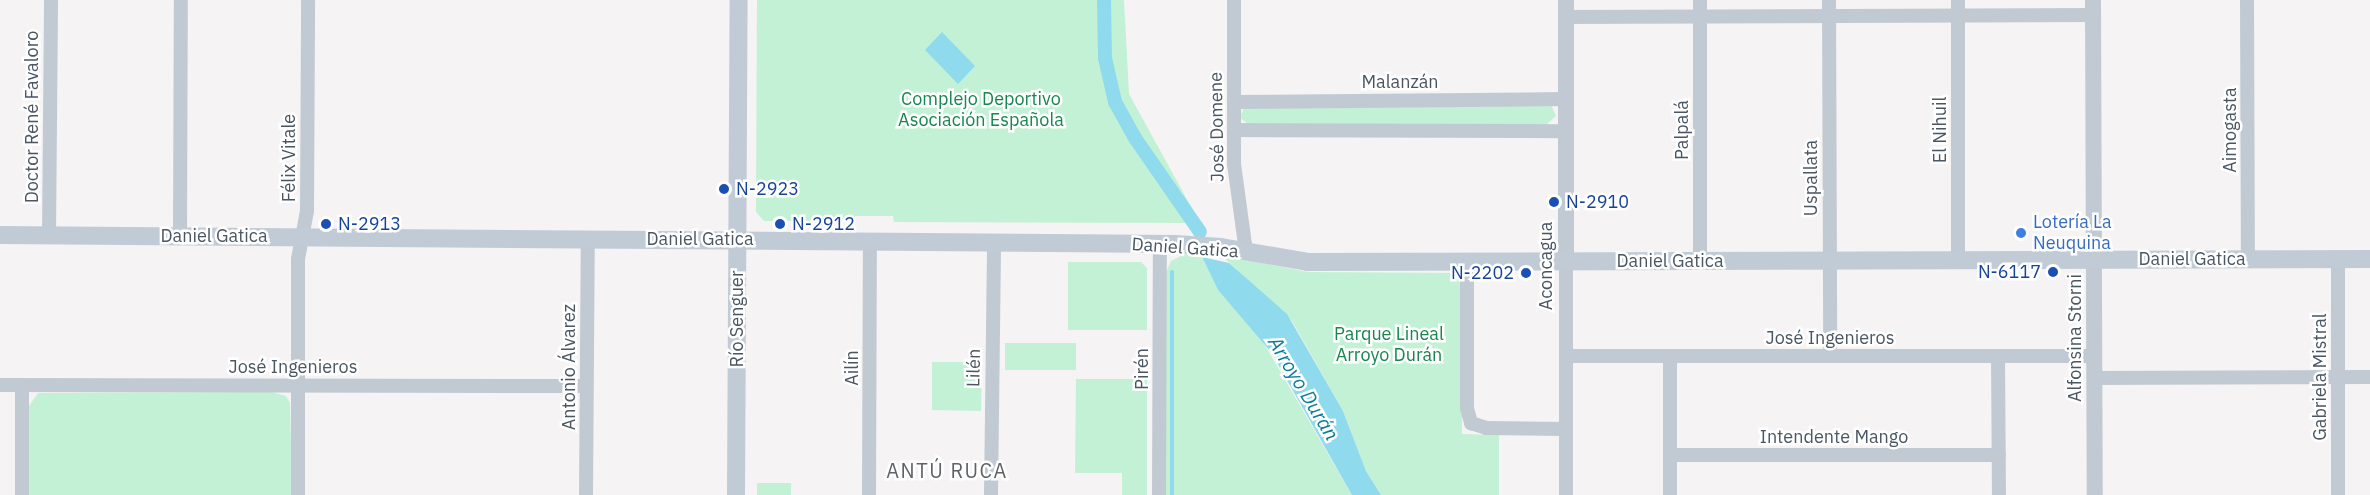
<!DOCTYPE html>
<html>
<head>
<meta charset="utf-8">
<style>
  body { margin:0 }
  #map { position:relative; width:2370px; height:495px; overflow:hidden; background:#f5f3f3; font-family:"IBM Plex Sans",sans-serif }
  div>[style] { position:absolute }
  .green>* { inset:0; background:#c3f1d5 }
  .water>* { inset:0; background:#90daee }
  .stream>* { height:4px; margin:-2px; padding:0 2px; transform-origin:2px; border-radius:2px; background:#90daee }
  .canal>* { height:14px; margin:-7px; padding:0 7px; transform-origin:7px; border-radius:7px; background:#90daee }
  .minor>* { height:14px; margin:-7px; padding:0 7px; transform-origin:7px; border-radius:7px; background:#c1cad2 }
  .tertiary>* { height:16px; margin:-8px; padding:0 8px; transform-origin:8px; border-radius:8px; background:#c1cad2 }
  .secondary>* { height:18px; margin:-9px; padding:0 9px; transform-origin:9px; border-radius:9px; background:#c1cbd6 }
  .dots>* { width:16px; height:16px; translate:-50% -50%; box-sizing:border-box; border:3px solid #fff; border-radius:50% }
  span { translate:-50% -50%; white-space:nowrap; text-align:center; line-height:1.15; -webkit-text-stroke:5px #fff; paint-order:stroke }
  .street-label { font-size:18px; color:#4a5661 }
  .park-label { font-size:18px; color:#17864f }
  .transit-label { font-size:18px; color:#164399 }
  .left { translate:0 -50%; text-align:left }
  .right { translate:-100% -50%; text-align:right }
  .shop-label { font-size:18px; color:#366cbe }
  .water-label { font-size:20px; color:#0c7c9b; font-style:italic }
  .neighbourhood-label { font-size:20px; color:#5f6368; letter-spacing:1.5px }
</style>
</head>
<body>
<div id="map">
  <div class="green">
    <i style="clip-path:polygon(757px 0,1124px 0,1129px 94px,1200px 223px,894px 222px,893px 216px,851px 216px,850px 221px,764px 221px,756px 212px)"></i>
    <i style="clip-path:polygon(1551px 105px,1556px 116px,1547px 124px,1250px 125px,1240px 118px,1244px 107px)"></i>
    <i style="clip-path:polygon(1187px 253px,1200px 253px,1218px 290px,1262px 340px,1352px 495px,1165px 495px,1166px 273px,1171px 261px)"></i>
    <i style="clip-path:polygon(1221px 255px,1308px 272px,1457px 273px,1462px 287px,1462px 434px,1499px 435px,1499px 495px,1381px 495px,1366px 471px,1343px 411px,1292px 321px)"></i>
    <i style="clip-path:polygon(1068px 262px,1141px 262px,1147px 268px,1147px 330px,1068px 330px)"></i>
    <i style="clip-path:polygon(1005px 343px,1076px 343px,1076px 370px,1005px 370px)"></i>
    <i style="clip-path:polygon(932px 362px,982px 362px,981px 411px,932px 410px)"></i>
    <i style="clip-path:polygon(1076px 379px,1147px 379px,1147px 495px,1122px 495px,1122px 473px,1075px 473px)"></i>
    <i style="clip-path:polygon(272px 392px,286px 396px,290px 403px,292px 495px,29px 495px,29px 406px,38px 393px)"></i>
    <i style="clip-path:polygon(757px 483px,791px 483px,791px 495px,757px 495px)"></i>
  </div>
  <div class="water">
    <i style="clip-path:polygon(942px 32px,975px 66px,958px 84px,925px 50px)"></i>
    <i style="clip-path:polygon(1202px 257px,1229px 263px,1287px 314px,1343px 411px,1366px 471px,1381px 495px,1352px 495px,1271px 352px,1218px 290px)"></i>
  </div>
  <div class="stream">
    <i style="left:1172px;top:495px;width:223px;rotate:-90deg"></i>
  </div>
  <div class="canal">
    <i style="left:1104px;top:0;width:58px;rotate:89deg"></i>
    <i style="left:1105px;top:58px;width:45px;rotate:77.2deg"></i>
    <i style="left:1115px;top:102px;width:41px;rotate:60.9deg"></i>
    <i style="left:1135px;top:138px;width:114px;rotate:55.3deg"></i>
  </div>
  <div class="minor">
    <i style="left:1234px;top:0;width:164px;rotate:90deg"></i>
    <i style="left:1234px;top:164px;width:89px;rotate:82.2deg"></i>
    <i style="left:1829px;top:0;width:356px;rotate:89.8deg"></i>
    <i style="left:1958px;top:0;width:260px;rotate:90deg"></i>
    <i style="left:2247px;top:0;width:259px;rotate:89.8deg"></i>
    <i style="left:1566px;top:17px;width:527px;rotate:-0.22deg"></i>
    <i style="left:1234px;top:102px;width:332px;rotate:-0.5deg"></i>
    <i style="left:1234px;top:130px;width:332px;rotate:0.2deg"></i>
    <i style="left:49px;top:235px;width:235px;rotate:-89.5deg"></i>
    <i style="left:180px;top:236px;width:236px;rotate:-89.8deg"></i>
    <i style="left:2338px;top:259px;width:236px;rotate:90deg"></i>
    <i style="left:1700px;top:261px;width:261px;rotate:-90deg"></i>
    <i style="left:1467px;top:262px;width:146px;rotate:90deg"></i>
    <i style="left:1467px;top:408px;width:16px;rotate:75deg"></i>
    <i style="left:1471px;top:423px;width:16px;rotate:18deg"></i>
    <i style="left:1486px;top:428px;width:80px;rotate:0.7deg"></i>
    <i style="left:1566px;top:262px;width:233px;rotate:90deg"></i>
    <i style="left:1566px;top:356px;width:528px"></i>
    <i style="left:1670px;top:356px;width:139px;rotate:90deg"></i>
    <i style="left:1998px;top:356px;width:139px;rotate:89.6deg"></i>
    <i style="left:2094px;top:378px;width:276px;rotate:-0.2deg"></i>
    <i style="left:0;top:385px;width:586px;rotate:0.1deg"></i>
    <i style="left:1670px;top:455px;width:329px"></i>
    <i style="left:22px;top:495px;width:110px;rotate:-90deg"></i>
    <i style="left:298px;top:495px;width:236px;rotate:-90deg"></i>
    <i style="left:298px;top:259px;width:49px;rotate:-79.4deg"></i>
    <i style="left:307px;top:211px;width:211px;rotate:-89.7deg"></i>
    <i style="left:586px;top:495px;width:256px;rotate:-89.6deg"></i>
    <i style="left:869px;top:495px;width:254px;rotate:-89.8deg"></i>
    <i style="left:991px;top:495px;width:253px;rotate:-89.3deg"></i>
    <i style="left:1159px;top:495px;width:251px;rotate:-89.8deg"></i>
  </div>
  <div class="tertiary">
    <i style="left:2093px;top:0;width:495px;rotate:89.8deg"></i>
    <i style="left:1566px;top:262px;width:262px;rotate:-90deg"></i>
  </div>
  <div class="secondary">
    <i style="left:0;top:235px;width:1175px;rotate:0.44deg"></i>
    <i style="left:1175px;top:244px;width:46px;rotate:3.7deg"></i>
    <i style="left:1221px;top:247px;width:88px;rotate:9.8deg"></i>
    <i style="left:1308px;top:262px;width:1062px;rotate:-0.16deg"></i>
    <i style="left:736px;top:495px;width:495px;rotate:-89.7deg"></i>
  </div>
  <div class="dots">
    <i style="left:724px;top:189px;background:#1a4fb4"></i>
    <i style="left:1554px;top:202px;background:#1a4fb4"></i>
    <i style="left:326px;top:224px;background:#1a4fb4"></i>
    <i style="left:780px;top:224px;background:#1a4fb4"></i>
    <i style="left:2021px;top:233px;background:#3f7fe0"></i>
    <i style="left:2053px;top:272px;background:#1a4fb4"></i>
    <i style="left:1526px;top:273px;background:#1a4fb4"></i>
  </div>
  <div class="street-label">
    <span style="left:1400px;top:82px">Malanzán</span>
    <span style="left:32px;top:117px;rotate:-90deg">Doctor René Favaloro</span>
    <span style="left:1217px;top:127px;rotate:-91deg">José Domene</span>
    <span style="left:1682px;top:130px;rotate:-90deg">Palpalá</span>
    <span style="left:1940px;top:130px;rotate:-90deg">El Nihuil</span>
    <span style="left:2230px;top:130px;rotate:-90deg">Aimogasta</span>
    <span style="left:289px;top:158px;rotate:-90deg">Félix Vitale</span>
    <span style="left:1811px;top:178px;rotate:-90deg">Uspallata</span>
    <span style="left:214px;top:236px">Daniel Gatica</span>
    <span style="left:700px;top:239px">Daniel Gatica</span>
    <span style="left:1185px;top:248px;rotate:4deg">Daniel Gatica</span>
    <span style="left:2192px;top:259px">Daniel Gatica</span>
    <span style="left:1670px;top:261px">Daniel Gatica</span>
    <span style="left:1546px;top:266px;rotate:-90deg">Aconcagua</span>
    <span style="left:737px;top:319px;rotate:-90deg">Río Senguer</span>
    <span style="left:1830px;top:338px">José Ingenieros</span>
    <span style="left:2075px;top:338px;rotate:-90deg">Alfonsina Storni</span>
    <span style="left:293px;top:367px">José Ingenieros</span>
    <span style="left:569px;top:367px;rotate:-90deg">Antonio Álvarez</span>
    <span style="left:852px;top:368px;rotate:-90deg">Ailín</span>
    <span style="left:974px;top:368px;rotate:-89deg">Lilén</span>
    <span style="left:1142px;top:369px;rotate:-90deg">Pirén</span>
    <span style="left:2320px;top:377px;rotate:-90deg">Gabriela Mistral</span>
    <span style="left:1834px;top:437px">Intendente Mango</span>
  </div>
  <div class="park-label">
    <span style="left:981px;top:110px">Complejo Deportivo<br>Asociación Española</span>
    <span style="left:1389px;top:345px">Parque Lineal<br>Arroyo Durán</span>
  </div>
  <div class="transit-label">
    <span class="left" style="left:736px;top:189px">N-2923</span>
    <span class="left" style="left:1566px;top:202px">N-2910</span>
    <span class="left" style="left:338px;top:224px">N-2913</span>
    <span class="left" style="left:792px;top:224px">N-2912</span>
    <span class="right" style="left:2041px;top:272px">N-6117</span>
    <span class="right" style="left:1514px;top:273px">N-2202</span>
  </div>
  <div class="shop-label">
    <span class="left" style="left:2033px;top:233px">Lotería La<br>Neuquina</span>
  </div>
  <div class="water-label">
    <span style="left:1304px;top:388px;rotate:59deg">Arroyo Durán</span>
  </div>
  <div class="neighbourhood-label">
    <span style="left:947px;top:470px">ANTÚ RUCA</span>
  </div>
</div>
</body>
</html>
